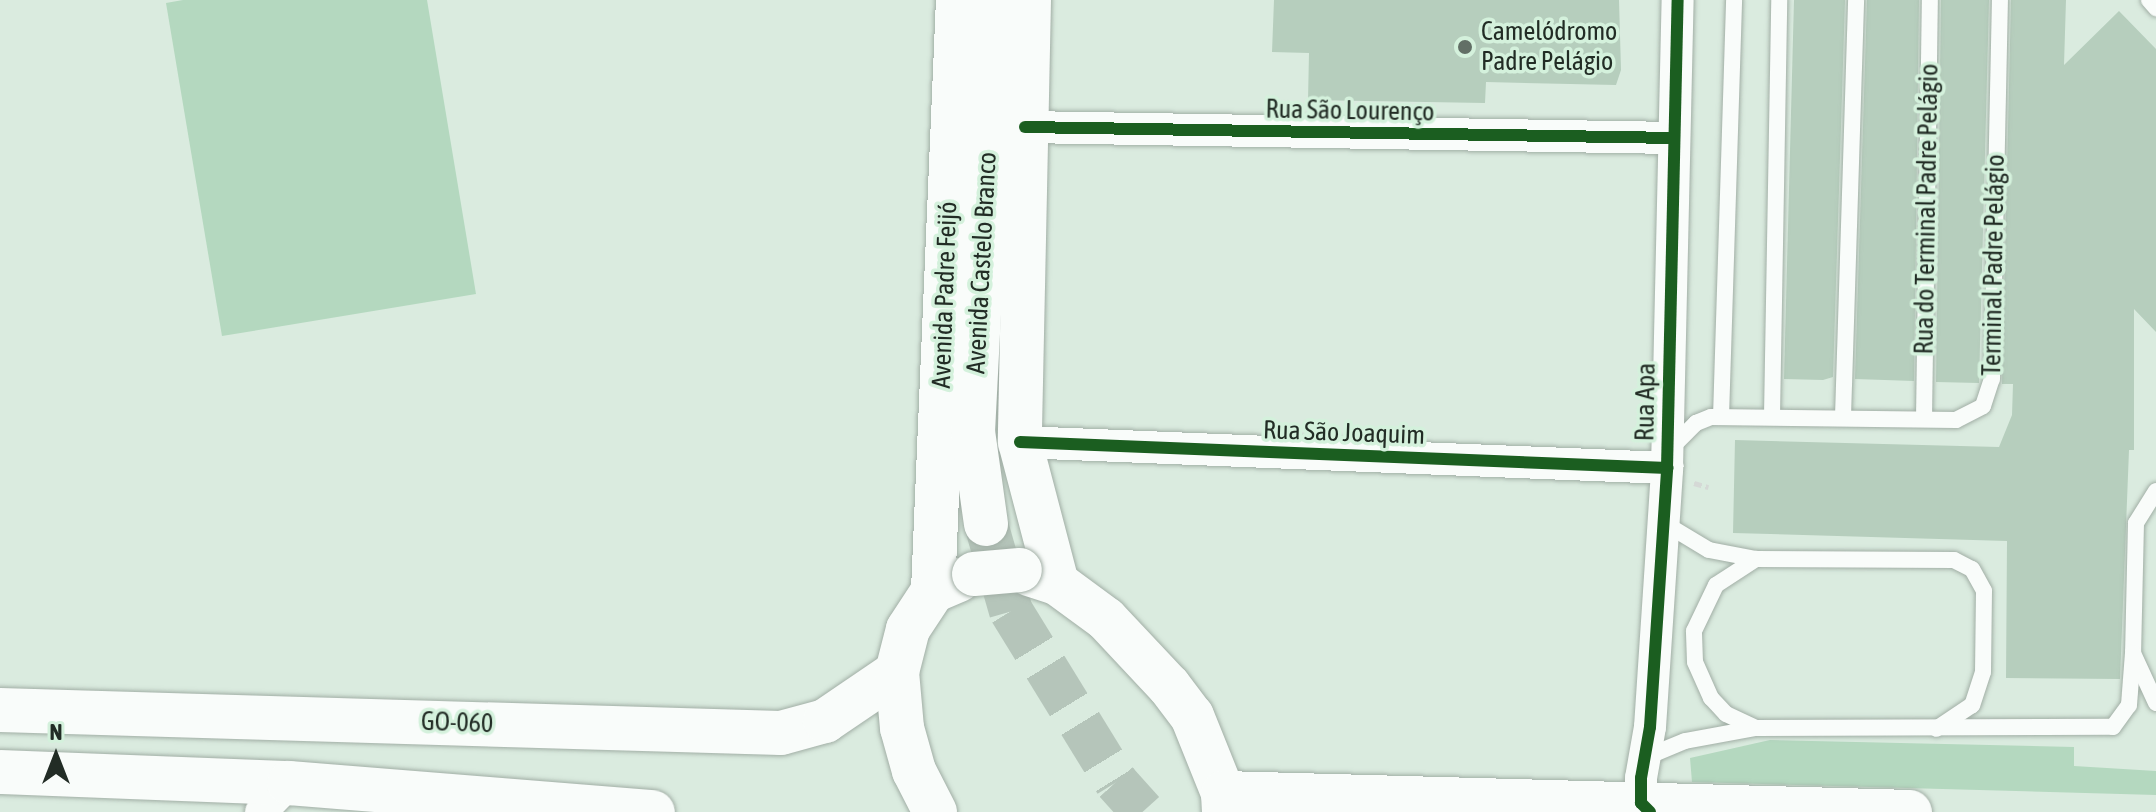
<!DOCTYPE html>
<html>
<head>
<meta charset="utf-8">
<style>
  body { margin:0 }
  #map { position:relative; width:2156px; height:812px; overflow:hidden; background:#daebdf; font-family:"Asap Condensed",sans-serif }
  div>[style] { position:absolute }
  .green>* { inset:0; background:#b4d8bf }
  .building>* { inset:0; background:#b6cebd }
  .highway-tunnel>* { height:44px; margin-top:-22px; transform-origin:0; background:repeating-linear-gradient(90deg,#b5c5ba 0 44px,transparent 0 66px) }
  .path>* { height:5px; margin-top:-2.5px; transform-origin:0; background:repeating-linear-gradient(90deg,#d5d9d6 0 8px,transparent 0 12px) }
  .roads { filter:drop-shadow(0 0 2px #a1aea5) drop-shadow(0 0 2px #a1aea5) }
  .lane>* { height:16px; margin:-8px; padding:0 8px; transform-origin:8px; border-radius:8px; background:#f9fcfa }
  .street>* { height:32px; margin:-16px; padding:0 16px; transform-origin:16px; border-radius:16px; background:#f9fcfa }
  .primary>* { height:44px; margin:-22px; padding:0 22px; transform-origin:22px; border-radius:22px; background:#f9fcfa }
  .highway>* { height:44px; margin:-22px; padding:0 22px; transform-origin:22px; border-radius:22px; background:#f9fcfa }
  .bridges { filter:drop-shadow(0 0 2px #a1aea5) drop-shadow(0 0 2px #a1aea5) }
  .primary-bridge>* { height:44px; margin:-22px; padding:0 22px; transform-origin:22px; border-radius:22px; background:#f9fcfa }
  .cycleway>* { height:12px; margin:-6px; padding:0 6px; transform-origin:6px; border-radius:6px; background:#1b5e20 }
  .dots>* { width:22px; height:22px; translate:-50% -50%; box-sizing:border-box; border:4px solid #d4f1dc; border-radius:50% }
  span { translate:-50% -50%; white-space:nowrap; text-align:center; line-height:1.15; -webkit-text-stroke:7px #d4f1dc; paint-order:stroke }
  .poi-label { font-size:26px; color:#222c25 }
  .left { translate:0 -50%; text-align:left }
  .street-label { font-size:26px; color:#222c25 }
  .north { position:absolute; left:16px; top:716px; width:80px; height:80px; -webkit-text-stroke:6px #d4f1dc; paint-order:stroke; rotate:0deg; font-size:22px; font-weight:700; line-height:32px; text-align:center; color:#222c25 }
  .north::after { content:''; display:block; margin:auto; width:28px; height:36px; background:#222c25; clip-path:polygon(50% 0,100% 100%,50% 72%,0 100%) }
</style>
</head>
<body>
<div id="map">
  <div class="green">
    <i style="clip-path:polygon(183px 0,427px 0,476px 294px,222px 336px,166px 3px)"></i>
    <i style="clip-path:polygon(1770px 740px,2074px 747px,2074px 766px,2156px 771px,2156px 795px,1692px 782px,1690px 758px)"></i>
  </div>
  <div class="building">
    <i style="clip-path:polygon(1274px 0,1619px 0,1621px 70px,1616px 85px,1486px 82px,1485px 103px,1308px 100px,1309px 53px,1272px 52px)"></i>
    <i style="clip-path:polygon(1794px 0,1845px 0,1833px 377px,1823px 380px,1784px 379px)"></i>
    <i style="clip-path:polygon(1867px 0,1919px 0,1914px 381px,1855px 379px)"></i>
    <i style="clip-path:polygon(1941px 0,1989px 0,1979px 383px,1936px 382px)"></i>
    <i style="clip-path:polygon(2011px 0,2066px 0,2064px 65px,2119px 11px,2156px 49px,2156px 332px,2134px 309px,2134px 450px,2129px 450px,2120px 679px,2006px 678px,2007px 541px,1733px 533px,1735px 440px,1999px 447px,2012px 415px,2013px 384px,2002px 384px)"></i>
  </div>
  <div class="highway-tunnel">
    <i style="left:986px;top:524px;width:91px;rotate:74deg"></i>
    <i style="left:1011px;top:611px;width:201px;rotate:58.4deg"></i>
    <i style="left:1116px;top:782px;width:40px;rotate:48deg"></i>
  </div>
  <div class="path">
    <i style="left:1694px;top:483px;width:15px;rotate:16deg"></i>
  </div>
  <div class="roads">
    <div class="lane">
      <i style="left:2149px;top:0;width:11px;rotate:49deg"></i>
      <i style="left:1772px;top:416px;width:416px;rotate:-89deg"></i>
      <i style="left:1721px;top:417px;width:417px;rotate:-88.2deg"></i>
      <i style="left:1843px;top:417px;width:417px;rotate:-88.2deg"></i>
      <i style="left:1924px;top:419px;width:419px;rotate:-89.2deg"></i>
      <i style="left:1670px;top:449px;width:37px;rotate:-45deg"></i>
      <i style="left:1696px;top:423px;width:16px;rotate:-22deg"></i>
      <i style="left:1711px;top:417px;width:245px;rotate:0.7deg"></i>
      <i style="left:1956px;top:420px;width:30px;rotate:-27deg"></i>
      <i style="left:1983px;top:406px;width:28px;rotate:-72deg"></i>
      <i style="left:1992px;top:379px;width:379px;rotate:-88.8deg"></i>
      <i style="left:2156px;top:491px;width:38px;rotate:122deg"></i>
      <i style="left:2136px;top:523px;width:130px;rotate:91.3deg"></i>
      <i style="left:2133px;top:653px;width:55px;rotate:65.3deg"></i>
      <i style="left:1664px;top:523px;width:52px;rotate:31deg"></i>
      <i style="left:1709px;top:550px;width:48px;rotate:10.8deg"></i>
      <i style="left:1756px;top:728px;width:33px;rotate:-155deg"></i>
      <i style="left:1726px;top:714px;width:22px;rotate:-133deg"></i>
      <i style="left:1711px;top:698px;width:39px;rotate:-114deg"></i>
      <i style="left:1695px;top:662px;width:31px;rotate:-92deg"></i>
      <i style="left:1694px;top:631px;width:51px;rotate:-64.4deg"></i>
      <i style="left:1716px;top:585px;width:48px;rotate:-33deg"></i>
      <i style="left:1756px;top:559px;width:198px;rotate:0.3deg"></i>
      <i style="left:1954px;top:560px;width:20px;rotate:27deg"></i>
      <i style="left:1972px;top:569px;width:25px;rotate:61deg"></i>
      <i style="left:1984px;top:591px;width:81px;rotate:90.7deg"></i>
      <i style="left:1983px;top:672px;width:35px;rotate:108deg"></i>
      <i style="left:1972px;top:705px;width:43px;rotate:146.3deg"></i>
      <i style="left:1644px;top:758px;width:44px;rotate:-22.5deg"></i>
      <i style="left:1685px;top:741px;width:72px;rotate:-10.4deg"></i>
      <i style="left:1756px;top:728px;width:357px;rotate:-0.2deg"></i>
      <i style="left:2113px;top:727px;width:27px;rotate:-54deg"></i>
      <i style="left:2129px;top:705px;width:52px;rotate:-85.6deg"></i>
    </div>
    <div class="street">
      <i style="left:1025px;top:127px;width:649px;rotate:0.97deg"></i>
      <i style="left:1020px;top:442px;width:648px;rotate:2.3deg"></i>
      <i style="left:261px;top:812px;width:40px;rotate:-46deg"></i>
      <i style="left:1650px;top:812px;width:13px;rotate:-135deg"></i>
      <i style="left:1641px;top:803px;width:25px;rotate:-90deg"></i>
      <i style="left:1641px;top:778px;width:52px;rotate:-80deg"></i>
      <i style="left:1650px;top:727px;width:260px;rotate:-86.2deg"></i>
      <i style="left:1667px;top:468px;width:468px;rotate:-88.7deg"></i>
    </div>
    <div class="primary">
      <i style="left:1029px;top:0;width:442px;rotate:91.2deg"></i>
      <i style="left:1020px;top:442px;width:146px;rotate:75.3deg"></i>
      <i style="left:1029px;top:574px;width:29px;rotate:18deg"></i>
      <i style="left:1057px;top:583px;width:61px;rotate:36.3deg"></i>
      <i style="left:1106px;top:619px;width:92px;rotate:46.8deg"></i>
      <i style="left:1169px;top:686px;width:38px;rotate:53deg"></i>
      <i style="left:1192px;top:716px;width:83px;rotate:68.1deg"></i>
      <i style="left:1223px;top:793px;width:19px;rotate:87deg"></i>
      <i style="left:933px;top:591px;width:592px;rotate:-87.58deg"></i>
      <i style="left:0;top:710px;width:781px;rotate:1.69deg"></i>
      <i style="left:781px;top:733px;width:46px;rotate:-15.3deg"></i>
      <i style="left:825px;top:721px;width:87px;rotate:-34.2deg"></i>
      <i style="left:0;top:772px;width:289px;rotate:2.2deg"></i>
      <i style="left:289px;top:783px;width:365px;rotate:4.6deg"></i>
      <i style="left:1223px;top:793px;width:687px;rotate:1.58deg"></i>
      <i style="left:935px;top:812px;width:46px;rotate:-117.1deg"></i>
      <i style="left:914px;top:771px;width:45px;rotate:-105.6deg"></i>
      <i style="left:902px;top:728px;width:56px;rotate:-95.1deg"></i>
      <i style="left:897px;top:672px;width:44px;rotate:-75.7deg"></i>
      <i style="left:908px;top:629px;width:45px;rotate:-56.7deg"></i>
      <i style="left:933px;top:591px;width:28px;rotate:-23deg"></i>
    </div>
    <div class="highway">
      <i style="left:986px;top:524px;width:93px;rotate:-98deg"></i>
      <i style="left:973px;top:432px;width:433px;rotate:-87.1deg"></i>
    </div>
  </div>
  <div class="bridges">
    <div class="primary-bridge">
      <i style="left:974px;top:574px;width:46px;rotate:-5deg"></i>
    </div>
  </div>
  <div class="cycleway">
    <i style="left:1025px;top:127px;width:649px;rotate:0.97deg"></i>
    <i style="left:1020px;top:442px;width:648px;rotate:2.3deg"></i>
    <i style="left:1650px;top:812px;width:13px;rotate:-135deg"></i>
    <i style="left:1641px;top:803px;width:25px;rotate:-90deg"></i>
    <i style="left:1641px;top:778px;width:52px;rotate:-80deg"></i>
    <i style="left:1650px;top:727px;width:260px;rotate:-86.2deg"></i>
    <i style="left:1667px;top:468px;width:468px;rotate:-88.7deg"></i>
  </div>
  <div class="dots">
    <i style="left:1465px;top:47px;background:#626f66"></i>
  </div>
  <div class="poi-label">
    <span class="left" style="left:1481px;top:47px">Camelódromo<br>Padre Pelágio</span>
  </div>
  <div class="street-label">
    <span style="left:1350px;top:111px;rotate:1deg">Rua São Lourenço</span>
    <span style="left:1927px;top:209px;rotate:-89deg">Rua do Terminal Padre Pelágio</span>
    <span style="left:982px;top:263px;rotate:-87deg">Avenida Castelo Branco</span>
    <span style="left:1994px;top:265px;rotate:-89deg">Terminal Padre Pelágio</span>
    <span style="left:945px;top:295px;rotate:-88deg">Avenida Padre Feijó</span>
    <span style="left:1646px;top:402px;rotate:-89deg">Rua Apa</span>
    <span style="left:1344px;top:433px;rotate:2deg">Rua São Joaquim</span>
    <span style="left:457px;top:723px;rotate:2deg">GO-060</span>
  </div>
  <div class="north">N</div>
</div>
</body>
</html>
